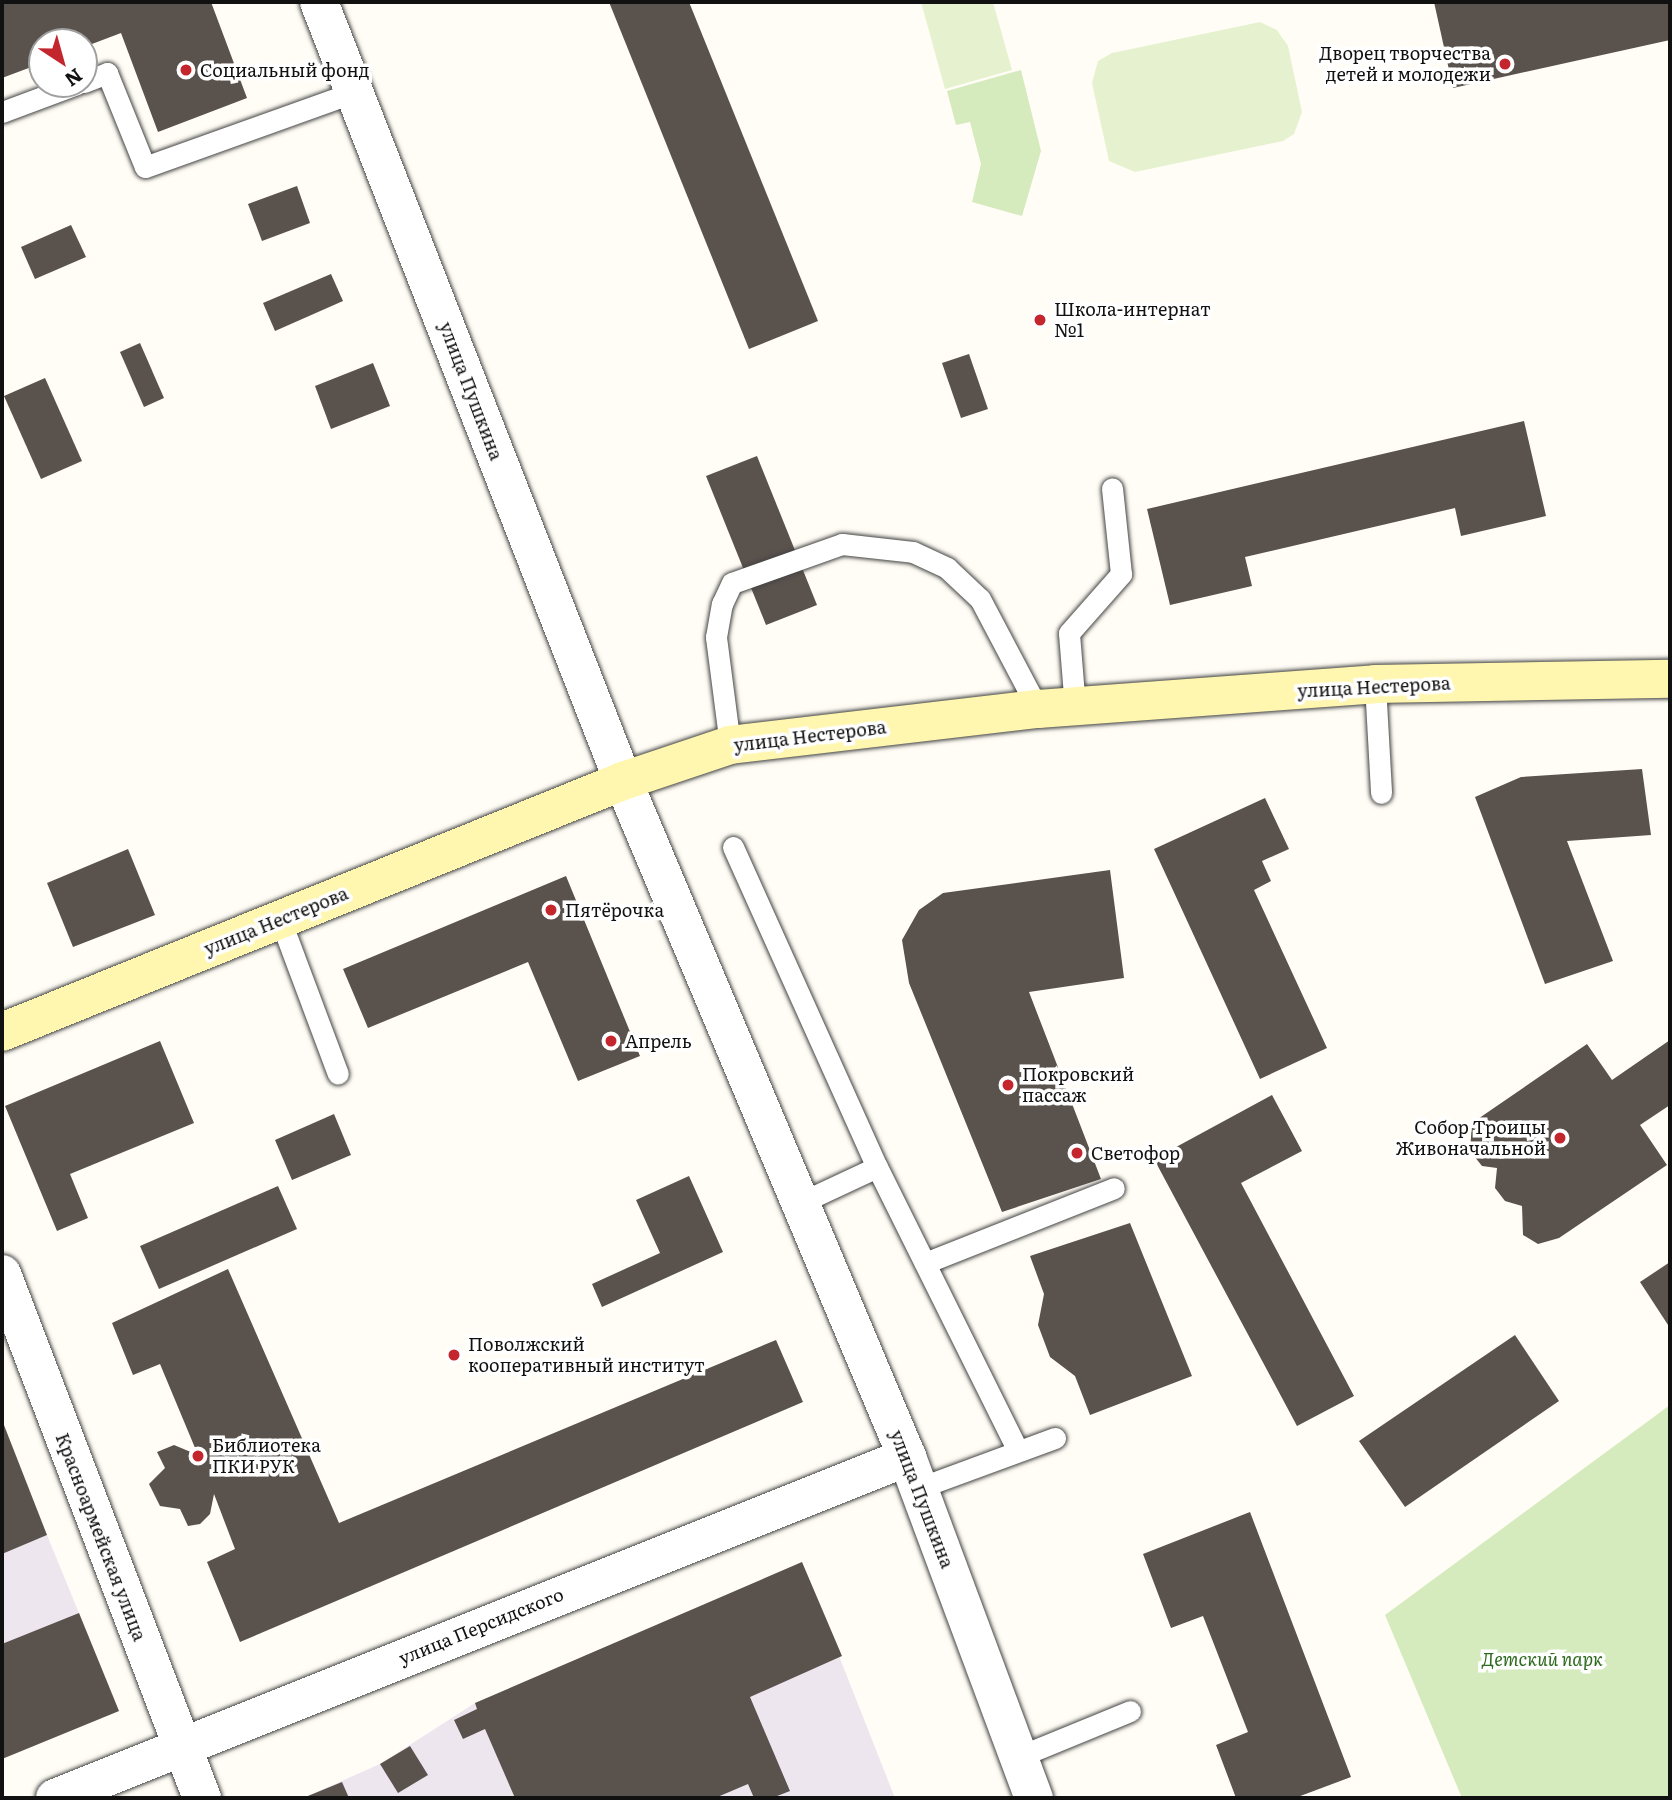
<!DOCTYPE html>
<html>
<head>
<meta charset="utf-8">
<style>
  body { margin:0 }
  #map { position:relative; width:1672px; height:1800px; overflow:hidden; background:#fffdf5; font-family:Literata,serif }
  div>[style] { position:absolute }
  .industrial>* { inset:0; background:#eee6ef }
  .green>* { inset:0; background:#d5ebbd }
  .pitch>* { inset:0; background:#e6f2cf }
  .building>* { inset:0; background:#5a524d }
  .roads { filter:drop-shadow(0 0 2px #444) drop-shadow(0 0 2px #444) }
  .service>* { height:21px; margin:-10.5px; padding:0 10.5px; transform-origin:10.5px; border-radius:10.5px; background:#fff }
  .minor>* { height:38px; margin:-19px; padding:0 19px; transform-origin:19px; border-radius:19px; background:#fff }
  .secondary>* { height:38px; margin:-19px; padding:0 19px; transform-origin:19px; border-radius:19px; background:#fff6b0 }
  .dots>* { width:19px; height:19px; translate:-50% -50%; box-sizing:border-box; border:4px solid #fff; border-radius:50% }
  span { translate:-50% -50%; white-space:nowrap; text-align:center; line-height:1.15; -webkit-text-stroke:7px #fff; paint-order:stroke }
  .poi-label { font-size:18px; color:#111 }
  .right { translate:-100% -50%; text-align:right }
  .left { translate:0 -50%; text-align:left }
  .street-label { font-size:18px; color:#111 }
  .park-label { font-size:18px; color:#2f6b1f; font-style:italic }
  .frame { position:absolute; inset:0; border:4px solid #111; pointer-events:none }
  .north { position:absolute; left:28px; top:28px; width:70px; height:70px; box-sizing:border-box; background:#fff; border:2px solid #a0a0a0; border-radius:50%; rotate:144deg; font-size:19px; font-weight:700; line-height:28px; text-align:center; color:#111 }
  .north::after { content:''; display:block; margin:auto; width:24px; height:32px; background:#c4262e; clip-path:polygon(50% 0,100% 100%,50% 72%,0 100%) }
</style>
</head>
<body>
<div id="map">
  <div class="industrial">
    <i style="clip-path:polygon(47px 1535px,119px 1711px,2px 1759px,2px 1554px)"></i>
    <i style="clip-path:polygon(802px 1562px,895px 1798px,303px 1798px,380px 1764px,475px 1703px)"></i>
  </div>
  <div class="green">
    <i style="clip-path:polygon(1021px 70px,1041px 151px,1022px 216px,972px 202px,981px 164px,970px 122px,956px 125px,947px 91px)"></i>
    <i style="clip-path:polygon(1670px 1405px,1670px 1798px,1462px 1798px,1385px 1615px)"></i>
  </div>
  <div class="pitch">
    <i style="clip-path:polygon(921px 2px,993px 2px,1012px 70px,945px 89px)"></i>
    <i style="clip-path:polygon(1260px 22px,1277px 30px,1288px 46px,1302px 112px,1294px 134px,1283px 141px,1135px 172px,1109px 161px,1092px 83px,1098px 61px,1112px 53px)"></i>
  </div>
  <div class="building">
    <i style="clip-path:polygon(2px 2px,211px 2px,247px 98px,158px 132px,121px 33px,84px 47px,84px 42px,42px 42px,42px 63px,2px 78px)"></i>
    <i style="clip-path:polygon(609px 2px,689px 2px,818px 321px,749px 349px)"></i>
    <i style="clip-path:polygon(1434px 2px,1670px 2px,1670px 40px,1453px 88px)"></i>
    <i style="clip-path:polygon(297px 186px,310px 223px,262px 241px,248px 204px)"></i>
    <i style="clip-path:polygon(71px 225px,86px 257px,35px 279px,21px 247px)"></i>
    <i style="clip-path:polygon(331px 274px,343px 301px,275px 331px,263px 303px)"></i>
    <i style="clip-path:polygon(140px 343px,164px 398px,144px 407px,120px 352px)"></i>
    <i style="clip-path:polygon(969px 354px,988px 409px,961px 418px,942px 363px)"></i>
    <i style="clip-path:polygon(373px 363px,390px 406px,331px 429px,315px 386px)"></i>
    <i style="clip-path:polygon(45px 378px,82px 461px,41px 479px,4px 396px)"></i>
    <i style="clip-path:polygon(1524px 421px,1546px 516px,1461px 536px,1455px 508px,1245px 557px,1252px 586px,1170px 605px,1147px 509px)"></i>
    <i style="clip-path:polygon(757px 456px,817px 605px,766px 625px,706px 476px)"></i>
    <i style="clip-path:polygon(1642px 769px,1651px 835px,1567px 841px,1613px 961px,1545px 984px,1475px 797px,1521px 777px)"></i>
    <i style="clip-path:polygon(1265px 798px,1289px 849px,1262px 861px,1271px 881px,1254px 890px,1327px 1048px,1260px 1079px,1154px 849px)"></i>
    <i style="clip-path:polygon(128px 849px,155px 915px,73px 947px,47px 883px)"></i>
    <i style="clip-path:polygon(1110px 870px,1124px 978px,1029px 992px,1101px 1179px,1002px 1212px,909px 983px,902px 940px,919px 910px,943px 893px)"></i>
    <i style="clip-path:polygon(566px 876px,640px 1056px,578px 1081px,528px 962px,368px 1028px,343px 969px)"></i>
    <i style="clip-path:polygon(1670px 1040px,1670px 1105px,1640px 1125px,1667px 1165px,1559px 1238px,1538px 1244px,1523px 1235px,1522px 1206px,1505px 1201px,1495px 1188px,1497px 1168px,1482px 1166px,1470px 1151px,1472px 1123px,1587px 1044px,1612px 1080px)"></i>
    <i style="clip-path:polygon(160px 1041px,194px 1123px,70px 1174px,88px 1218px,57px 1231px,5px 1106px)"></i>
    <i style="clip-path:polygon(1272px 1095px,1302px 1151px,1241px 1183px,1354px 1396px,1297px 1426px,1154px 1159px)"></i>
    <i style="clip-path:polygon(334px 1114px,351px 1155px,292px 1180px,275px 1140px)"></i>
    <i style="clip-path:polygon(689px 1176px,723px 1252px,602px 1307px,592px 1284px,660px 1253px,636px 1200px)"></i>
    <i style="clip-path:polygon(278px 1186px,297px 1229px,159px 1289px,140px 1246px)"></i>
    <i style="clip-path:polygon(1130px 1223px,1192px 1376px,1090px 1415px,1075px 1376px,1050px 1357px,1038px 1325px,1044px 1294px,1030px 1256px)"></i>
    <i style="clip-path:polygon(1670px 1262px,1670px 1328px,1640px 1282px)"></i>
    <i style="clip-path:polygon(228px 1269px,339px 1523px,776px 1340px,803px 1402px,240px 1642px,207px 1562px,235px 1549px,214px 1494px,210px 1514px,200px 1524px,188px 1526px,180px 1509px,160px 1506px,149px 1484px,165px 1468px,157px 1452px,174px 1445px,198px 1455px,160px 1364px,133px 1375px,112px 1323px)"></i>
    <i style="clip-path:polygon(1515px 1335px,1559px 1401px,1405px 1507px,1359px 1441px)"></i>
    <i style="clip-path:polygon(2px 1420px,47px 1535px,2px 1554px)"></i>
    <i style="clip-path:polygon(1250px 1512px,1351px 1777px,1295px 1798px,1236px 1798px,1216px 1745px,1248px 1732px,1203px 1616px,1171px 1628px,1143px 1554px)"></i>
    <i style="clip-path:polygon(802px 1562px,842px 1656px,750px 1697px,790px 1791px,772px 1798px,754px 1798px,748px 1784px,715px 1798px,515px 1798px,485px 1729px,463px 1739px,454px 1720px,477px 1709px,475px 1703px)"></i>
    <i style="clip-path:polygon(79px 1613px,119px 1711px,2px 1759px,2px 1644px)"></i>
    <i style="clip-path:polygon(410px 1746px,428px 1775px,398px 1793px,380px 1764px)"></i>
    <i style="clip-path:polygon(342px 1782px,349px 1798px,303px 1798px)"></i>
  </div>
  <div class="roads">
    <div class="service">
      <i style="left:84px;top:82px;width:25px;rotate:-21deg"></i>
      <i style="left:107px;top:73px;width:101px;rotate:68deg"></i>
      <i style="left:145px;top:167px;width:222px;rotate:-19.7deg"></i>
      <i style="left:2px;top:112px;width:80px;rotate:-20.5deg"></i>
      <i style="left:1375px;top:684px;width:109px;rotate:86.8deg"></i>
      <i style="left:1075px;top:708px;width:75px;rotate:-94.6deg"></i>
      <i style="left:1069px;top:633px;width:79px;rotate:-48.6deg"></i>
      <i style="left:1121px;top:574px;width:86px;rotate:-96deg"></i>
      <i style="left:730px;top:745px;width:109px;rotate:-97.4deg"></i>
      <i style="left:716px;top:637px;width:34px;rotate:-80deg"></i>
      <i style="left:722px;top:604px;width:23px;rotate:-65deg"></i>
      <i style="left:732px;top:583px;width:117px;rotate:-19.5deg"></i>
      <i style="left:842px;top:544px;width:71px;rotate:6.4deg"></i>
      <i style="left:913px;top:552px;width:38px;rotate:25deg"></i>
      <i style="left:947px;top:568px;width:45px;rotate:43.2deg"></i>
      <i style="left:980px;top:599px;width:124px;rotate:62.2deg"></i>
      <i style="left:733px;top:847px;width:351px;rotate:65.8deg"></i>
      <i style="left:877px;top:1167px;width:85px;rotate:154.9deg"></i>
      <i style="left:280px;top:919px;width:165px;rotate:69.5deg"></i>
      <i style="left:877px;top:1167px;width:317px;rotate:63.6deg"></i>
      <i style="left:925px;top:1263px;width:203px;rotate:-21.6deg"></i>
      <i style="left:919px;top:1488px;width:145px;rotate:-20.2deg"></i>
      <i style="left:1018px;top:1757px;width:121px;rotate:-22.3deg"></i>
    </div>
    <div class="minor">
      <i style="left:319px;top:2px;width:836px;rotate:68.68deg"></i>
      <i style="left:623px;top:781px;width:733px;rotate:67.21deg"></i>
      <i style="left:907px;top:1457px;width:364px;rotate:69.6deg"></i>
      <i style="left:2px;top:1274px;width:561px;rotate:69.11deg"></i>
      <i style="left:55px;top:1798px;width:918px;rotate:-21.81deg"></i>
    </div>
    <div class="secondary">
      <i style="left:2px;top:1032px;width:670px;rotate:-22.01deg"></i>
      <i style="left:623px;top:781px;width:113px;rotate:-18.6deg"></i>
      <i style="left:730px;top:745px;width:310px;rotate:-6.7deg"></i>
      <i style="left:1038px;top:709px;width:338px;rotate:-4.2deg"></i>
      <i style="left:1375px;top:684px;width:295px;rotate:-1deg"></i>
    </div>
  </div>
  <div class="dots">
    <i style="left:1505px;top:64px;background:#c4262e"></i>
    <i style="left:186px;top:70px;background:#c4262e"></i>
    <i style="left:1040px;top:320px;background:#c4262e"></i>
    <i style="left:551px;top:910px;background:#c4262e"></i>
    <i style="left:611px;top:1041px;background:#c4262e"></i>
    <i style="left:1008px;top:1085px;background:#c4262e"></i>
    <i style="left:1560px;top:1138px;background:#c4262e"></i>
    <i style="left:1077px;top:1153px;background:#c4262e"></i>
    <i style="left:454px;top:1355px;background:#c4262e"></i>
    <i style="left:198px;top:1456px;background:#c4262e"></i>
  </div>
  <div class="poi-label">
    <span class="right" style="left:1491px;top:64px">Дворец творчества<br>детей и молодежи</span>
    <span class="left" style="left:200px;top:70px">Социальный фонд</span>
    <span class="left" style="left:1054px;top:320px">Школа-интернат<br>№1</span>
    <span class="left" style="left:565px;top:910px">Пятёрочка</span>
    <span class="left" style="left:625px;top:1041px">Апрель</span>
    <span class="left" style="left:1022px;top:1085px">Покровский<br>пассаж</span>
    <span class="right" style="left:1546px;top:1138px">Собор Троицы<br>Живоначальной</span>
    <span class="left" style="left:1091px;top:1153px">Светофор</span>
    <span class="left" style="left:468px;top:1355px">Поволжский<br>кооперативный институт</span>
    <span class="left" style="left:212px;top:1456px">Библиотека<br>ПКИ РУК</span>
  </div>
  <div class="street-label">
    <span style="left:471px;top:391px;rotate:69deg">улица Пушкина</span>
    <span style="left:1374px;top:687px;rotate:-3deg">улица Нестерова</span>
    <span style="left:810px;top:736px;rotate:-7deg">улица Нестерова</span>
    <span style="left:276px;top:921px;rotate:-22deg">улица Нестерова</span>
    <span style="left:922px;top:1499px;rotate:69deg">улица Пушкина</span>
    <span style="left:101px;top:1537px;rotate:69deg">Красноармейская улица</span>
    <span style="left:481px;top:1626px;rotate:-22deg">улица Персидского</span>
  </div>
  <div class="park-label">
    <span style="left:1542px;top:1659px">Детский парк</span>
  </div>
  <div class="frame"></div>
  <div class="north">N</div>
</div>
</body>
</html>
